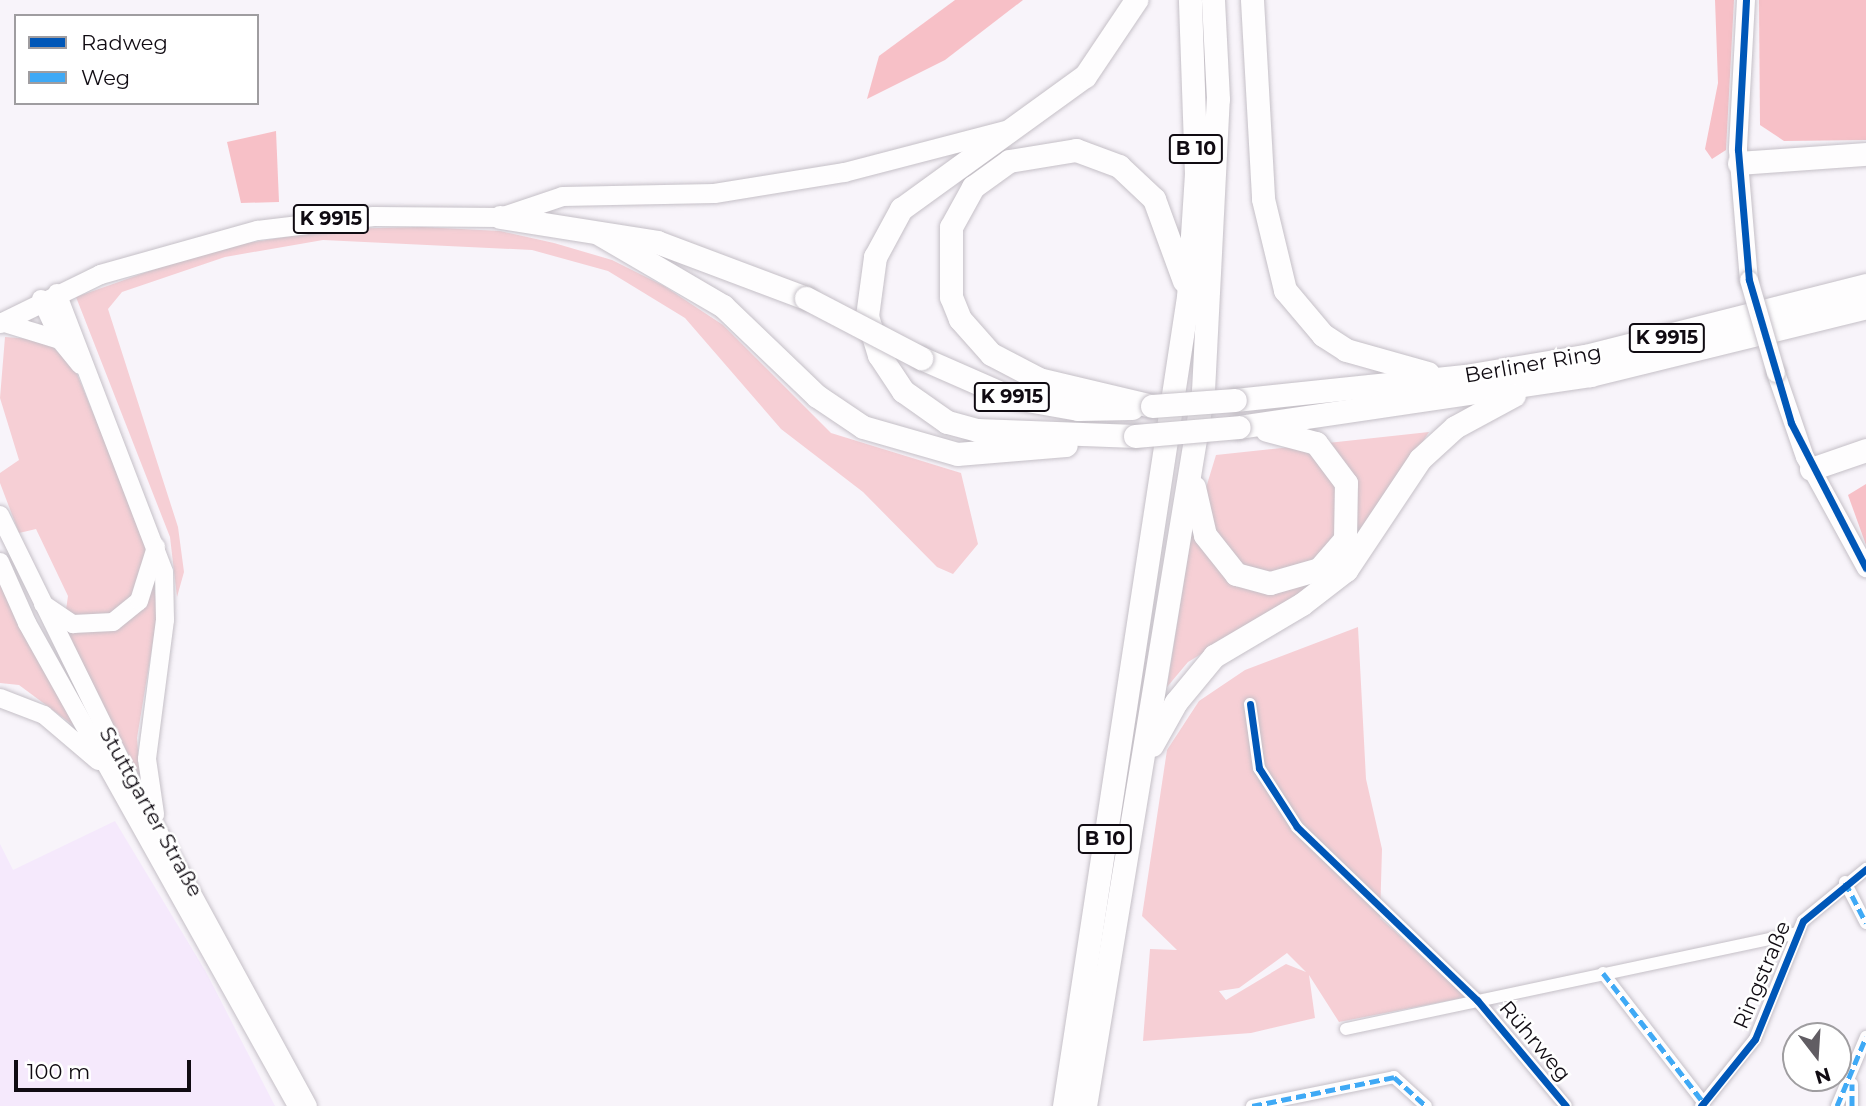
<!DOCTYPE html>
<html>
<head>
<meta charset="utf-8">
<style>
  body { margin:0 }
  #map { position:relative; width:1866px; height:1106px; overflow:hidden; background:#f8f4fa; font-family:Montserrat,sans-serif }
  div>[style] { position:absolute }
  .built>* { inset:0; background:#f5e9fc }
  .green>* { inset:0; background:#f6cfd5 }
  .forest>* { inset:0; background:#f7c0c7 }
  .roads { filter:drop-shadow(0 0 2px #c5c0c7) drop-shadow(0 0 2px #c5c0c7) }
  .street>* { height:12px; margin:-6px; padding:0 6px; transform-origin:6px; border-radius:6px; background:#fefdfe }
  .secondary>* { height:18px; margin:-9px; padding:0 9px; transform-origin:9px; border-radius:9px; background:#fefdfe }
  .primary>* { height:19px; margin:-9.5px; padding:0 9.5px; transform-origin:9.5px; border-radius:9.5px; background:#fefdfe }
  .highway>* { height:23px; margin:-11.5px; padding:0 11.5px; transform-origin:11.5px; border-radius:11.5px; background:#fefdfe }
  .bridges { filter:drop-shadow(0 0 2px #c5c0c7) drop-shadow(0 0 2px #c5c0c7) }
  .secondary-bridge>* { height:18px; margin:-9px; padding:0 9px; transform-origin:9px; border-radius:9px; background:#fefdfe }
  .highway-bridge>* { height:23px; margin:-11.5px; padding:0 11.5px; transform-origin:11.5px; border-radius:11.5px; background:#fefdfe }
  .quiet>* { height:5px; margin-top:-2.5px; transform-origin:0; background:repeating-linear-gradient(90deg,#3fa9f5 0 10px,transparent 0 15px) }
  .cycleway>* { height:7px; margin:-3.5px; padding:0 3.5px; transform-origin:3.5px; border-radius:3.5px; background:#0057b8 }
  span { translate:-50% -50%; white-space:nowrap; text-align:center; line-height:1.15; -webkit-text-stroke:5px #fff; paint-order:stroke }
  .shield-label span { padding:2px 5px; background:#fff; border:2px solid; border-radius:5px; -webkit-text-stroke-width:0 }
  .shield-label { font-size:19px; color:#100b12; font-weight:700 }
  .street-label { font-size:21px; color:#100b12 }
  .legend { position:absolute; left:14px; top:14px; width:245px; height:91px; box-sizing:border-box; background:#fff; border:2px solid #9f9da0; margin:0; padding:9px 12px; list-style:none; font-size:21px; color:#100b12 }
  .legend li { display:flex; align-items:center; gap:14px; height:35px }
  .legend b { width:35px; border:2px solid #9f9da0 }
  .north { position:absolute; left:1782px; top:1022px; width:70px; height:70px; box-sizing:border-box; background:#fff; border:2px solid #9f9da0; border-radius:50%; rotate:163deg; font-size:19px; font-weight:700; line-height:28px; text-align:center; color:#100b12 }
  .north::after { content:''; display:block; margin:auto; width:24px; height:32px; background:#615d63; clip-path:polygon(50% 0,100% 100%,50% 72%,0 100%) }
  .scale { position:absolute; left:14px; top:1060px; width:177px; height:32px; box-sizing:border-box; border:4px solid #100b12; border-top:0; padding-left:9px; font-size:21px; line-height:24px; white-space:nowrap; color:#100b12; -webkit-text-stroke:5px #fff; paint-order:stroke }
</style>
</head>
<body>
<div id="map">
  <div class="built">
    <i style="clip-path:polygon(115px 821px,206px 972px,275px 1106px,0 1106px,0 844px,13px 870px)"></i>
  </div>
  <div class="green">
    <i style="clip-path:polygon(422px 227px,500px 231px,554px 243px,612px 260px,664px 286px,723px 325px,831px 433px,961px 473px,978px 544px,953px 574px,937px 567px,863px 492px,781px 429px,685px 318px,608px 271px,532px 250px,323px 240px,225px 257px,122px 292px,108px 309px,178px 527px,184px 572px,177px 597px,170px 537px,76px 297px,215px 248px,336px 229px)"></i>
    <i style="clip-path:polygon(5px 337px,45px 340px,74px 367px,147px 543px,158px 611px,137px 738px,140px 776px,63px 631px,68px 596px,36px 529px,19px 533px,0 483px,0 473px,19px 460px,0 398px)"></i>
    <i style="clip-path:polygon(1429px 432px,1349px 555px,1296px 597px,1188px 662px,1167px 687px,1191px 537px,1216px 455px)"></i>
    <i style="clip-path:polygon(0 585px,77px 728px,19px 685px,0 683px)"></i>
    <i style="clip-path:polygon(evenodd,1358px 627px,1366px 779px,1382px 849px,1380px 918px,1467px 997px,1339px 1022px,1309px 975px,1315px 1018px,1251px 1033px,1143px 1041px,1150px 949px,1177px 950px,1142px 916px,1167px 750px,1199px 701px,1245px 670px,1358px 627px,1287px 953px,1306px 972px,1286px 964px,1226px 1000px,1219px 991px,1239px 988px,1287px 953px)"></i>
  </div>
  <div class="forest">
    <i style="clip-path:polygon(955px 0,1023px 0,945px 60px,867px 99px,879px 56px)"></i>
    <i style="clip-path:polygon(1715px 0,1734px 0,1726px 150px,1712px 159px,1705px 149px,1718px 83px)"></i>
    <i style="clip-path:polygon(1759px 0,1866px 0,1866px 140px,1784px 141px,1760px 125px)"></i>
    <i style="clip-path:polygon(276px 131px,279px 202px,241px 203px,227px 142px)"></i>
    <i style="clip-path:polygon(1866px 484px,1866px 545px,1848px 495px)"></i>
  </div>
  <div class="roads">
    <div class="street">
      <i style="left:1250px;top:704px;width:65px;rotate:82deg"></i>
      <i style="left:1259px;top:768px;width:70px;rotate:57.2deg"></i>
      <i style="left:1297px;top:827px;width:250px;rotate:43.9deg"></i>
      <i style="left:1477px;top:1000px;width:138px;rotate:50deg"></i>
      <i style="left:1845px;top:882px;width:46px;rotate:62.9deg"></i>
      <i style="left:1603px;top:973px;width:165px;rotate:52.2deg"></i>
      <i style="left:1346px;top:1029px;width:460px;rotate:-12deg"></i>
      <i style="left:1252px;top:1106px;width:145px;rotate:-11.5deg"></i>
      <i style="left:1394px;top:1077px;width:43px;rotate:42.2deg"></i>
      <i style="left:1701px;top:1106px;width:86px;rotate:-51.1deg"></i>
      <i style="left:1755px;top:1039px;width:127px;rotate:-67.9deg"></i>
      <i style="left:1803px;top:921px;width:82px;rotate:-39.5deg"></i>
      <i style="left:1837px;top:1106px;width:75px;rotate:-67.2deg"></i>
      <i style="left:1852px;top:1106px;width:22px;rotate:-90deg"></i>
    </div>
    <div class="secondary">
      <i style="left:1746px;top:0;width:150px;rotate:93.1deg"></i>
      <i style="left:1738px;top:150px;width:130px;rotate:85.2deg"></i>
      <i style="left:57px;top:293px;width:299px;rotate:69deg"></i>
      <i style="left:164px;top:572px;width:48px;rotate:88.8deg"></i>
      <i style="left:165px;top:620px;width:140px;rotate:97.4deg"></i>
      <i style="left:147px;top:759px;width:56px;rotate:81.7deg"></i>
      <i style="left:41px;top:299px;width:45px;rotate:65.1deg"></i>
      <i style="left:60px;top:340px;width:32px;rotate:51deg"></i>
      <i style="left:1px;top:322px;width:62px;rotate:17deg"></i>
      <i style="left:1776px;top:373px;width:89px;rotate:71deg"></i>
      <i style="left:1805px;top:457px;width:127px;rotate:61.2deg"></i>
      <i style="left:0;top:515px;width:303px;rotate:63.8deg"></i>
      <i style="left:134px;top:787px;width:363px;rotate:61.4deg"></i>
      <i style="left:0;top:562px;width:67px;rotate:66.1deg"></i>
      <i style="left:27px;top:623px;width:553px;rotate:60.79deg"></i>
      <i style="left:43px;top:604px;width:36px;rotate:34deg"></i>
      <i style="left:73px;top:624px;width:40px;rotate:-2.9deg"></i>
      <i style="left:113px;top:622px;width:33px;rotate:-39deg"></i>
      <i style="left:139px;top:601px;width:57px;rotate:-72.5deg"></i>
      <i style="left:0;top:698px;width:47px;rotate:21.1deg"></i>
      <i style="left:44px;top:715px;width:71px;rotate:40.4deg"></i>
    </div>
    <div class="primary">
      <i style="left:0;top:323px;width:111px;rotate:-26.1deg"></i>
      <i style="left:100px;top:274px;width:163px;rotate:-15.7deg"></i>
      <i style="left:257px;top:230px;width:117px;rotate:-6.9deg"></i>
      <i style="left:373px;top:216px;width:127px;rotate:0.5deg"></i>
      <i style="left:500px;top:217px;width:65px;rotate:-18.7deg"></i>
      <i style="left:562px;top:196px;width:152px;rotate:-1.1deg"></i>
      <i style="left:714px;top:193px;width:132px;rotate:-9.2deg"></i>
      <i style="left:844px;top:172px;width:166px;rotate:-14.6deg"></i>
    </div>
    <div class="highway">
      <i style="left:1252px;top:0;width:199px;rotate:86.8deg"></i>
      <i style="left:1263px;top:199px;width:94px;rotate:76.4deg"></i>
      <i style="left:1285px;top:290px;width:59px;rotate:49.8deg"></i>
      <i style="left:1323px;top:335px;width:27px;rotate:33deg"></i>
      <i style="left:1346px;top:350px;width:85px;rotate:15.7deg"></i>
      <i style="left:1739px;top:163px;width:127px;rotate:-4.1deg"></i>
      <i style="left:500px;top:217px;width:159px;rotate:9deg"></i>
      <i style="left:657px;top:242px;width:159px;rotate:20.6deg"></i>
      <i style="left:598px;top:233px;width:145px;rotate:30.3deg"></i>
      <i style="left:723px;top:306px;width:130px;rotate:43.8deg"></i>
      <i style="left:817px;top:396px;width:55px;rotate:34deg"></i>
      <i style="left:863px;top:427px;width:98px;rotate:16deg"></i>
      <i style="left:957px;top:454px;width:109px;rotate:-4.7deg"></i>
      <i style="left:921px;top:358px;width:97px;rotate:23.7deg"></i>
      <i style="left:1010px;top:397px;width:69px;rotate:10deg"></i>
      <i style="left:1078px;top:409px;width:54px;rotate:-1.1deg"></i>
      <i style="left:1235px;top:400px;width:231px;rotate:-6deg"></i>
      <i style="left:1465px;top:376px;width:122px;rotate:-9.5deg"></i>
      <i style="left:1585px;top:356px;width:290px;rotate:-14.2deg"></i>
      <i style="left:1152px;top:406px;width:116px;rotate:-166.6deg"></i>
      <i style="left:1039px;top:379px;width:54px;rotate:-152.5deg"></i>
      <i style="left:991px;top:354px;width:47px;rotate:-131.5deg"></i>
      <i style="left:960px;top:319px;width:24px;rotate:-112deg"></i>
      <i style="left:951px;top:297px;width:70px;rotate:-90deg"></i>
      <i style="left:951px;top:227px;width:46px;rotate:-61.2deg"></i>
      <i style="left:973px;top:187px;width:44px;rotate:-35.8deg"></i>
      <i style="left:1009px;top:161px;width:68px;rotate:-9.3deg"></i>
      <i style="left:1076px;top:150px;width:46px;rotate:20.4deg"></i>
      <i style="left:1119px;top:166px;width:48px;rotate:43.3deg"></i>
      <i style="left:1154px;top:199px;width:87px;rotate:69.9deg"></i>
      <i style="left:1239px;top:427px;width:355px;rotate:-8.4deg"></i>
      <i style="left:1590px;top:375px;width:284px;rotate:-13.8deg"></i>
      <i style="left:1135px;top:436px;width:158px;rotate:-177.8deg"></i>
      <i style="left:977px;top:430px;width:31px;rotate:-165deg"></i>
      <i style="left:947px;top:422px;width:54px;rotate:-144.8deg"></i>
      <i style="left:903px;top:391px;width:43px;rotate:-123.7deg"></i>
      <i style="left:879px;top:355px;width:41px;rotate:-107.1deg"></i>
      <i style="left:867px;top:316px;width:60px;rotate:-82.3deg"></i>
      <i style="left:875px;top:257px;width:55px;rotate:-61.6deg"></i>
      <i style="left:901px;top:209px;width:227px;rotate:-35.9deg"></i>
      <i style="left:1085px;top:76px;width:92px;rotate:-56.1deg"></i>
      <i style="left:1811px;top:469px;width:58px;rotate:-19.1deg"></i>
      <i style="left:1194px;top:487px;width:49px;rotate:77.1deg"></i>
      <i style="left:1205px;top:535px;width:50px;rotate:51.5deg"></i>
      <i style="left:1236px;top:574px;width:35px;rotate:15deg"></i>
      <i style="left:1270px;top:583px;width:51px;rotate:-15.9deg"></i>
      <i style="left:1319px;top:569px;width:40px;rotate:-49deg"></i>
      <i style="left:1345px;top:539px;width:56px;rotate:-89deg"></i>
      <i style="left:1346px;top:483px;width:50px;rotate:-126.9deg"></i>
      <i style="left:1316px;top:443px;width:51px;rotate:-165.1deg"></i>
      <i style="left:1152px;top:745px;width:49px;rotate:-60.8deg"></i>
      <i style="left:1176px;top:702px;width:60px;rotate:-50.4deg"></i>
      <i style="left:1214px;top:656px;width:102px;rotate:-30.6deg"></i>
      <i style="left:1302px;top:604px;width:56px;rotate:-37.7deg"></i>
      <i style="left:1346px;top:570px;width:133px;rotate:-56.3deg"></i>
      <i style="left:1420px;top:459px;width:47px;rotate:-42.4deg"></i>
      <i style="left:1455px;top:427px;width:67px;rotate:-28.5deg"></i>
      <i style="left:1064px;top:1106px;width:818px;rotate:-81.29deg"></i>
      <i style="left:1188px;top:297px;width:123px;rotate:-86.3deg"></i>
      <i style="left:1196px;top:174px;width:174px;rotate:-92deg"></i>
      <i style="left:1085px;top:1106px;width:725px;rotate:-80.63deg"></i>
      <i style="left:1203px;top:391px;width:292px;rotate:-87.1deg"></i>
      <i style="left:1218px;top:99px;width:99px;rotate:-92.9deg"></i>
    </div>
  </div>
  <div class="bridges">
    <div class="secondary-bridge">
      <i style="left:1749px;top:280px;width:97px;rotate:73.8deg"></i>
    </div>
    <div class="highway-bridge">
      <i style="left:806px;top:298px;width:130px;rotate:27.6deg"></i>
      <i style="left:1152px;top:406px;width:83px;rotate:-4.1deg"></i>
      <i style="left:1135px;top:436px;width:104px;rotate:-4.9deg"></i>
    </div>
  </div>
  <div class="quiet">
    <i style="left:1845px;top:882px;width:46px;rotate:62.9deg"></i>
    <i style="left:1603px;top:973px;width:165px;rotate:52.2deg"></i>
    <i style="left:1252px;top:1106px;width:145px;rotate:-11.5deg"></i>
    <i style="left:1394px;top:1077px;width:43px;rotate:42.2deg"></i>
    <i style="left:1837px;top:1106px;width:75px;rotate:-67.2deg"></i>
    <i style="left:1852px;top:1106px;width:22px;rotate:-90deg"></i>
  </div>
  <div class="cycleway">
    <i style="left:1746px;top:0;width:150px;rotate:93.1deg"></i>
    <i style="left:1738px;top:150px;width:130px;rotate:85.2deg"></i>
    <i style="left:1749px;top:280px;width:149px;rotate:73.6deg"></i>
    <i style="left:1791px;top:423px;width:163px;rotate:62.7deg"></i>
    <i style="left:1250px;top:704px;width:65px;rotate:82deg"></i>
    <i style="left:1259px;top:768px;width:70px;rotate:57.2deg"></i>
    <i style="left:1297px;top:827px;width:250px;rotate:43.9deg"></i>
    <i style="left:1477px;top:1000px;width:138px;rotate:50deg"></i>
    <i style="left:1701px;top:1106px;width:86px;rotate:-51.1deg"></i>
    <i style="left:1755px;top:1039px;width:127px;rotate:-67.9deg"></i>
    <i style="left:1803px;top:921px;width:82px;rotate:-39.5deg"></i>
  </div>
  <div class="shield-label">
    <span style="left:1196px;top:149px">B 10</span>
    <span style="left:331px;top:219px">K 9915</span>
    <span style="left:1667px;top:338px">K 9915</span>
    <span style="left:1012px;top:397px">K 9915</span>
    <span style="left:1105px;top:839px">B 10</span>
  </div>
  <div class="street-label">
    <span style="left:1533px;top:364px;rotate:-10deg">Berliner Ring</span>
    <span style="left:151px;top:812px;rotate:61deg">Stuttgarter Straße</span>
    <span style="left:1762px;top:975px;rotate:-67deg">Ringstraße</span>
    <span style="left:1535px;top:1041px;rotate:50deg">Rührweg</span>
  </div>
  <ul class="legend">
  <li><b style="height:9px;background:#0057b8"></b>Radweg</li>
  <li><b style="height:9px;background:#3fa9f5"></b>Weg</li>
  </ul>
  <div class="north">N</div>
  <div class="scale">100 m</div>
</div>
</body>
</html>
